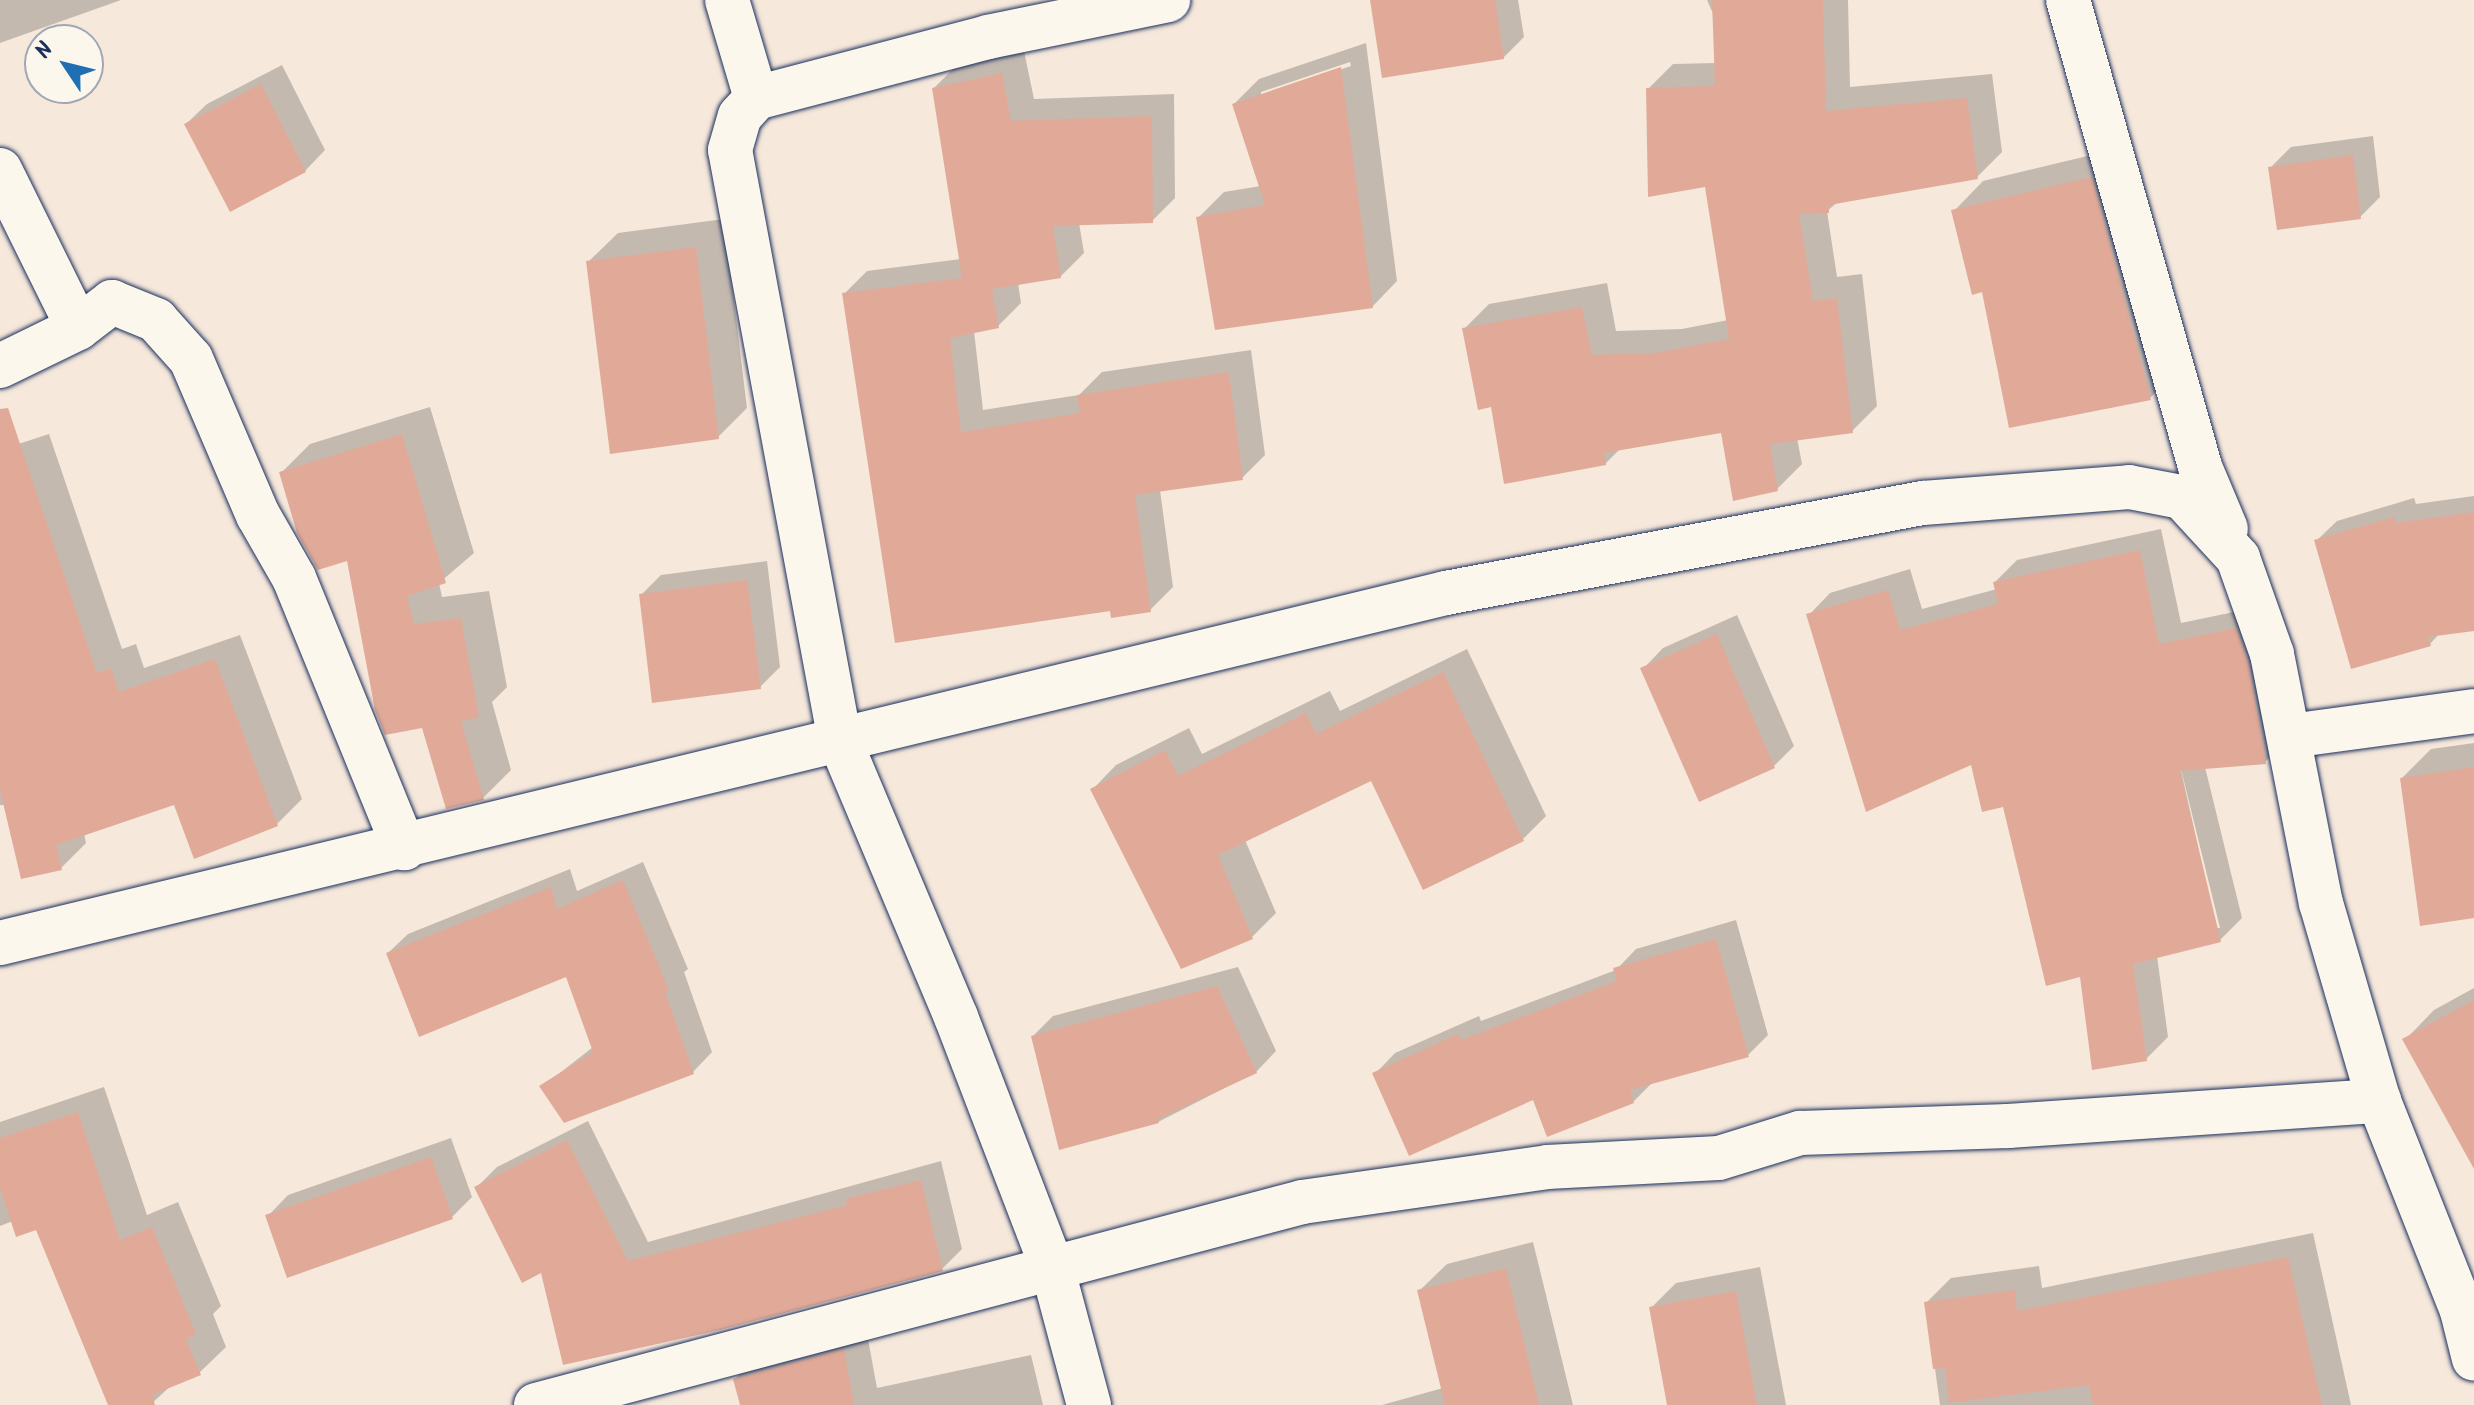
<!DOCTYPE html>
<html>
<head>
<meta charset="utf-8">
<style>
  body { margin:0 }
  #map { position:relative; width:2474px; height:1405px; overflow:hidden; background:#f6e8db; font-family:Kalam,sans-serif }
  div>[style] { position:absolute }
  .shadow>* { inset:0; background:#0003 }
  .building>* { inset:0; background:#e1aa98 }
  .roads { filter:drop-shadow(0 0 2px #1b2f5e) drop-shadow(0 0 2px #1b2f5e) }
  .minor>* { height:44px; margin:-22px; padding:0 22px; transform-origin:22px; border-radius:22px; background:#fbf7ec }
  span { translate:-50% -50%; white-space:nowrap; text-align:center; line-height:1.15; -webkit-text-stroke:6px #fbf7ec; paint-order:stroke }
  .north { position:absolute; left:24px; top:24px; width:80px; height:80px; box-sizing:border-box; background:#fbf7ec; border:2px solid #a1a7b3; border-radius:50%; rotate:305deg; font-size:22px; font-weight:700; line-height:32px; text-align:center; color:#1b2f5e }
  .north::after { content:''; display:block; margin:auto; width:28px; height:36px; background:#1f6fb2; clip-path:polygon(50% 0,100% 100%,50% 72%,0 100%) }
</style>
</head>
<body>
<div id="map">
  <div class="shadow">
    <i style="clip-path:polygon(0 0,121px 0,0 43px)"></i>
    <i style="clip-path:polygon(1372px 0,1518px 0,1524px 37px,1503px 58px)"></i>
    <i style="clip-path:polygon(1707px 0,1848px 0,1850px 87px,1992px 74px,2002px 152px,1977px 177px,1838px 202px,1827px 211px,1837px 277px,1862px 274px,1877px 406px,1852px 431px,1797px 438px,1802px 464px,1777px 489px,1722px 430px,1621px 448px,1605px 464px,1492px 405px,1464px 329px,1489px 304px,1607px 283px,1616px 331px,1682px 329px,1728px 320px,1707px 185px,1648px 89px,1673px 64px,1716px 63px,1715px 18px)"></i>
    <i style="clip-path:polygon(evenodd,1366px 43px,1397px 281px,1372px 307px,1198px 218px,1224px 192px,1261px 186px,1234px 104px,1259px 79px,1366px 43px,1350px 62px,1351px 66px,1261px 96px,1261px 92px,1350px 62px)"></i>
    <i style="clip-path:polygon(1024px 51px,1034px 99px,1174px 94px,1175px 198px,1152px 221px,1079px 223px,1084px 253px,1061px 276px,1018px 283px,1021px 303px,998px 326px,974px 331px,983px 410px,1079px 395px,1102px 372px,1251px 350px,1265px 455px,1242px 478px,1160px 490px,1173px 587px,1150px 610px,1112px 609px,896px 641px,844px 294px,867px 271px,961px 259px,934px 88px,957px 65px)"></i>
    <i style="clip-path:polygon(282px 65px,325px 150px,305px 171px,186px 124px,207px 104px)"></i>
    <i style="clip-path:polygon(2373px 136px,2380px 197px,2360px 217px,2270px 168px,2291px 147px)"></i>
    <i style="clip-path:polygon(2121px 148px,2179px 369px,2150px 398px,1984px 290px,1954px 211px,1983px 181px)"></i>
    <i style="clip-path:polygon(724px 219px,747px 408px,718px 437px,588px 262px,618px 233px)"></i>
    <i style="clip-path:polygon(430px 407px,474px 553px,439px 583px,442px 597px,489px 591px,507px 687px,492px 702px,511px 770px,483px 798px,423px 726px,348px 558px,282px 472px,310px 444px)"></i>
    <i style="clip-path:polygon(49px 434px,122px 649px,136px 644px,144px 668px,240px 635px,302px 799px,277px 824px,175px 803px,84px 833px,86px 843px,61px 868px,6px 805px,0 805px,0 450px)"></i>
    <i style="clip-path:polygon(2474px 496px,2474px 629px,2440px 633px,2430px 644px,2316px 541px,2337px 521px,2414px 498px,2416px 504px)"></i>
    <i style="clip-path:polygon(evenodd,2161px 529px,2181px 623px,2258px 607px,2287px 740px,2265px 762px,2205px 767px,2242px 918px,2220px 940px,2157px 956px,2168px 1037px,2146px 1059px,2081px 975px,2005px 804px,1972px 762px,1809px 615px,1830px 593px,1910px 569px,1922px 609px,1997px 589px,1995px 582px,2017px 560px,2161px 529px,2179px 761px,2220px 928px,2216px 928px,2179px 761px)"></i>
    <i style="clip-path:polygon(767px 561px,780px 667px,760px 687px,641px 595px,661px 575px)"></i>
    <i style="clip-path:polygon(1737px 615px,1794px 746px,1774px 766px,1643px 669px,1663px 648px)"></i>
    <i style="clip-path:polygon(1467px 649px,1546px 816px,1522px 840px,1372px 778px,1245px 840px,1276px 913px,1252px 937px,1093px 789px,1116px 765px,1189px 728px,1202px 754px,1330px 691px,1340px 711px)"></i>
    <i style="clip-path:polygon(2474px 743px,2474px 916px,2402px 778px,2431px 749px)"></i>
    <i style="clip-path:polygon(643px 862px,688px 969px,684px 972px,712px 1052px,693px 1072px,542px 1087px,593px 1047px,567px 974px,388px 953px,408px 934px,570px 869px,577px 891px)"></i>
    <i style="clip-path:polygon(1736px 920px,1768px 1035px,1748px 1055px,1653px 1082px,1633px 1102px,1534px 1098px,1375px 1074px,1395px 1053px,1479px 1016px,1481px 1021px,1616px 970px,1636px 949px)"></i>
    <i style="clip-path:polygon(1238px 967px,1276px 1051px,1256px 1072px,1158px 1122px,1033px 1036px,1053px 1016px)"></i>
    <i style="clip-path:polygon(2474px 988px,2474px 1165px,2405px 1040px,2434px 1010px)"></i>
    <i style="clip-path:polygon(104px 1087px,147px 1215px,178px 1202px,221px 1306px,213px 1314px,226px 1347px,199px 1373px,174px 1383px,150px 1405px,110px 1405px,37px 1227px,13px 1221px,0 1226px,0 1122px)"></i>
    <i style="clip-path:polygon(588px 1121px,648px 1242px,941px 1161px,962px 1249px,942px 1269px,543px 1270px,477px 1187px,497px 1167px)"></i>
    <i style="clip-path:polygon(451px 1138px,472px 1197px,452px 1217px,268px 1216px,288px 1195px)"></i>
    <i style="clip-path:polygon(2313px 1233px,2351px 1405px,1940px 1405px,1926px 1303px,1951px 1278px,2039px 1266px,2042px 1288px)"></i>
    <i style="clip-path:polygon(1533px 1242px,1573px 1405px,1382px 1405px,1443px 1388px,1419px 1291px,1447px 1264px)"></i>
    <i style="clip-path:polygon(1760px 1267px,1786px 1405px,1669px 1405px,1651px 1308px,1676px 1283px)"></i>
    <i style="clip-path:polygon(866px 1328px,877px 1388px,1031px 1355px,1043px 1405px,742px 1405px,735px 1379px,757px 1357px)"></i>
  </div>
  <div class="building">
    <i style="clip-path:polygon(1370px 0,1495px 0,1504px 59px,1382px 78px)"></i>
    <i style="clip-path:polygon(1712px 0,1823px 0,1826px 111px,1967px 98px,1978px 179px,1829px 205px,1829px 213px,1799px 214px,1813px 301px,1837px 298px,1853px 433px,1770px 444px,1778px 491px,1733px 501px,1721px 433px,1604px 453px,1606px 465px,1504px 484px,1491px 407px,1478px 410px,1462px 328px,1582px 307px,1592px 355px,1655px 353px,1729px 339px,1705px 187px,1648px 197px,1646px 88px,1715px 86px)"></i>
    <i style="clip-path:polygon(1341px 67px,1373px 308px,1215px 330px,1196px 217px,1265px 205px,1232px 104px)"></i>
    <i style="clip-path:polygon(1002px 73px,1011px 121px,1152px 116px,1153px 223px,1053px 226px,1061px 278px,992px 289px,999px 328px,950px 338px,961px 432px,1080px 413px,1077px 395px,1229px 372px,1243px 480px,1135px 495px,1151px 612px,1111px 618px,1110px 611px,895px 643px,842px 293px,962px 278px,932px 88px)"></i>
    <i style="clip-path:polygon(261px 84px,306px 172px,230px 212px,184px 124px)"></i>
    <i style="clip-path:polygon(2353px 155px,2361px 219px,2277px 230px,2268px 167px)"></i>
    <i style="clip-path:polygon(2092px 177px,2151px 400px,2009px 428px,1982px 292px,1972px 295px,1951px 210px)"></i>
    <i style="clip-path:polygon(696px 247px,719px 439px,610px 454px,586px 261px)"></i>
    <i style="clip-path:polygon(8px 408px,97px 673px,111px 668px,119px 692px,215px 659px,278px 826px,194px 859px,174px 805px,56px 845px,62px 870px,21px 879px,0 790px,0 409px)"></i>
    <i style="clip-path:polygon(402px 434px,446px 583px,407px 596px,414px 624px,461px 618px,479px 717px,461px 721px,484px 800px,446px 809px,422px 728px,385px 735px,375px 710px,347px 561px,318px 570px,297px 533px,279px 472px)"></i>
    <i style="clip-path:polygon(2474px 512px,2474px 631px,2428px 637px,2431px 646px,2351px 669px,2314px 540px,2394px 517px,2396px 523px)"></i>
    <i style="clip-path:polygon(2140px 550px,2159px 644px,2236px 628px,2248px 661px,2266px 764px,2180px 771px,2221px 942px,2133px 964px,2147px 1061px,2092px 1070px,2080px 977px,2046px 986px,2003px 807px,1982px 812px,1971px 765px,1866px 812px,1806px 614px,1888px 590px,1900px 630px,1998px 604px,1993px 582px)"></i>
    <i style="clip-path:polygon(747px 580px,761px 689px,652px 703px,639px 594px)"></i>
    <i style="clip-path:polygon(1717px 634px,1775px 768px,1699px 802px,1640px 668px)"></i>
    <i style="clip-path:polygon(1443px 672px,1524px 841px,1423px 890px,1371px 781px,1218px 855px,1253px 939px,1181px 969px,1090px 789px,1165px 750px,1178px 776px,1306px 713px,1316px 734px)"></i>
    <i style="clip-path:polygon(2474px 767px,2474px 918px,2420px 926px,2400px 778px)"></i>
    <i style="clip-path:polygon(623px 880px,669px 990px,665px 992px,694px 1074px,564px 1123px,539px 1086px,593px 1052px,566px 977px,419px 1037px,386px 953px,551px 887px,557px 909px)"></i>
    <i style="clip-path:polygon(1716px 939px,1749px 1057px,1630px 1090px,1634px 1103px,1547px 1137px,1533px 1100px,1409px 1156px,1372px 1073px,1458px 1034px,1461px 1040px,1617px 981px,1613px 968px)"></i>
    <i style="clip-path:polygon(1217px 986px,1257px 1073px,1158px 1119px,1159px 1123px,1059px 1150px,1031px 1036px)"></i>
    <i style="clip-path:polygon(2474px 1000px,2474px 1169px,2402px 1039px)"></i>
    <i style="clip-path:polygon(78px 1112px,120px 1240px,152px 1227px,196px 1334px,186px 1339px,201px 1375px,152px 1395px,155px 1405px,108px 1405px,36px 1230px,16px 1237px,0 1188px,0 1138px)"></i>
    <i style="clip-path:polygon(567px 1140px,628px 1261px,847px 1205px,845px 1199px,921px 1180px,943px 1271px,720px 1330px,563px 1365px,541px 1273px,522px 1283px,474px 1187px)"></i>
    <i style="clip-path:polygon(431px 1157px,453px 1219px,287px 1278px,265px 1215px)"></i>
    <i style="clip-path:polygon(2288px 1257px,2322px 1405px,2093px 1405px,2089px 1385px,1949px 1403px,1945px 1368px,1933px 1369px,1924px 1302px,2015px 1290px,2017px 1311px)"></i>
    <i style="clip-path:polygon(1506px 1268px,1539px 1405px,1445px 1405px,1417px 1290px)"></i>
    <i style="clip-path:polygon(1736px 1291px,1757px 1405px,1667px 1405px,1649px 1307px)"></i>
    <i style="clip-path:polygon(844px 1349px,854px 1405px,740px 1405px,733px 1379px)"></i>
  </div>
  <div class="roads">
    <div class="minor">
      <i style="left:727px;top:0;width:102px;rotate:73.5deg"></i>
      <i style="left:2068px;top:0;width:485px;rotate:74.2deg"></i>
      <i style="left:2200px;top:467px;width:67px;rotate:67.2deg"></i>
      <i style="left:0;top:170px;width:176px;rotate:63.7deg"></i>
      <i style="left:0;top:366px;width:87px;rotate:-26deg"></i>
      <i style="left:78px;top:328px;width:43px;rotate:-37.4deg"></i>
      <i style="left:112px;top:302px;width:48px;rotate:22.2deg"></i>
      <i style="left:156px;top:320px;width:52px;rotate:48.1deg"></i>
      <i style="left:191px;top:359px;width:170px;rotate:66.8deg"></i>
      <i style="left:258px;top:515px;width:73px;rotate:60.3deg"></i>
      <i style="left:294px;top:578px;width:292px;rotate:67.8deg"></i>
      <i style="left:2290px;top:736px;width:186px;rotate:-7.7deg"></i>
      <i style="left:0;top:943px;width:1488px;rotate:-13.61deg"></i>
      <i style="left:1446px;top:593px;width:485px;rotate:-10.7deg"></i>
      <i style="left:1923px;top:503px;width:207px;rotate:-4.4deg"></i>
      <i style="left:2129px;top:487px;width:54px;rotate:10.7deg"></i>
      <i style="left:2182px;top:497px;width:83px;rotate:47.4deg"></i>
      <i style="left:2238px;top:558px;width:102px;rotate:70.5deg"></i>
      <i style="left:2272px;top:654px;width:254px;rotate:78.9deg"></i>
      <i style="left:2321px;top:903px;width:206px;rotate:73.7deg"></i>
      <i style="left:2379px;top:1101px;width:226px;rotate:68.4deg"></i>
      <i style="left:2462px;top:1311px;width:49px;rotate:76deg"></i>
      <i style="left:536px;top:1405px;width:792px;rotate:-14.84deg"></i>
      <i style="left:1302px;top:1202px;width:247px;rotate:-8.1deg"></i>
      <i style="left:1547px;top:1167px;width:172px;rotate:-3deg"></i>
      <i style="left:1719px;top:1158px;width:85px;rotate:-17.2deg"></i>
      <i style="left:1800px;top:1133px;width:208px;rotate:-1.9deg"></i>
      <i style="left:2008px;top:1126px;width:372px;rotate:-3.9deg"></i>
      <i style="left:1089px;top:1405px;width:143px;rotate:-105deg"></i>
      <i style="left:1052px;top:1267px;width:268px;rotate:-111deg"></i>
      <i style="left:956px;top:1017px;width:299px;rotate:-112.8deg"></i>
      <i style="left:840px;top:741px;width:601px;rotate:-100.54deg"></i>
      <i style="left:730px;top:150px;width:35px;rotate:-74deg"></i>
      <i style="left:740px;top:116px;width:24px;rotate:-48deg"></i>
      <i style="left:756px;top:98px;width:240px;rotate:-14.7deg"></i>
      <i style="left:988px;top:37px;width:184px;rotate:-11.6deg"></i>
    </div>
  </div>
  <div class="north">N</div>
</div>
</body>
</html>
